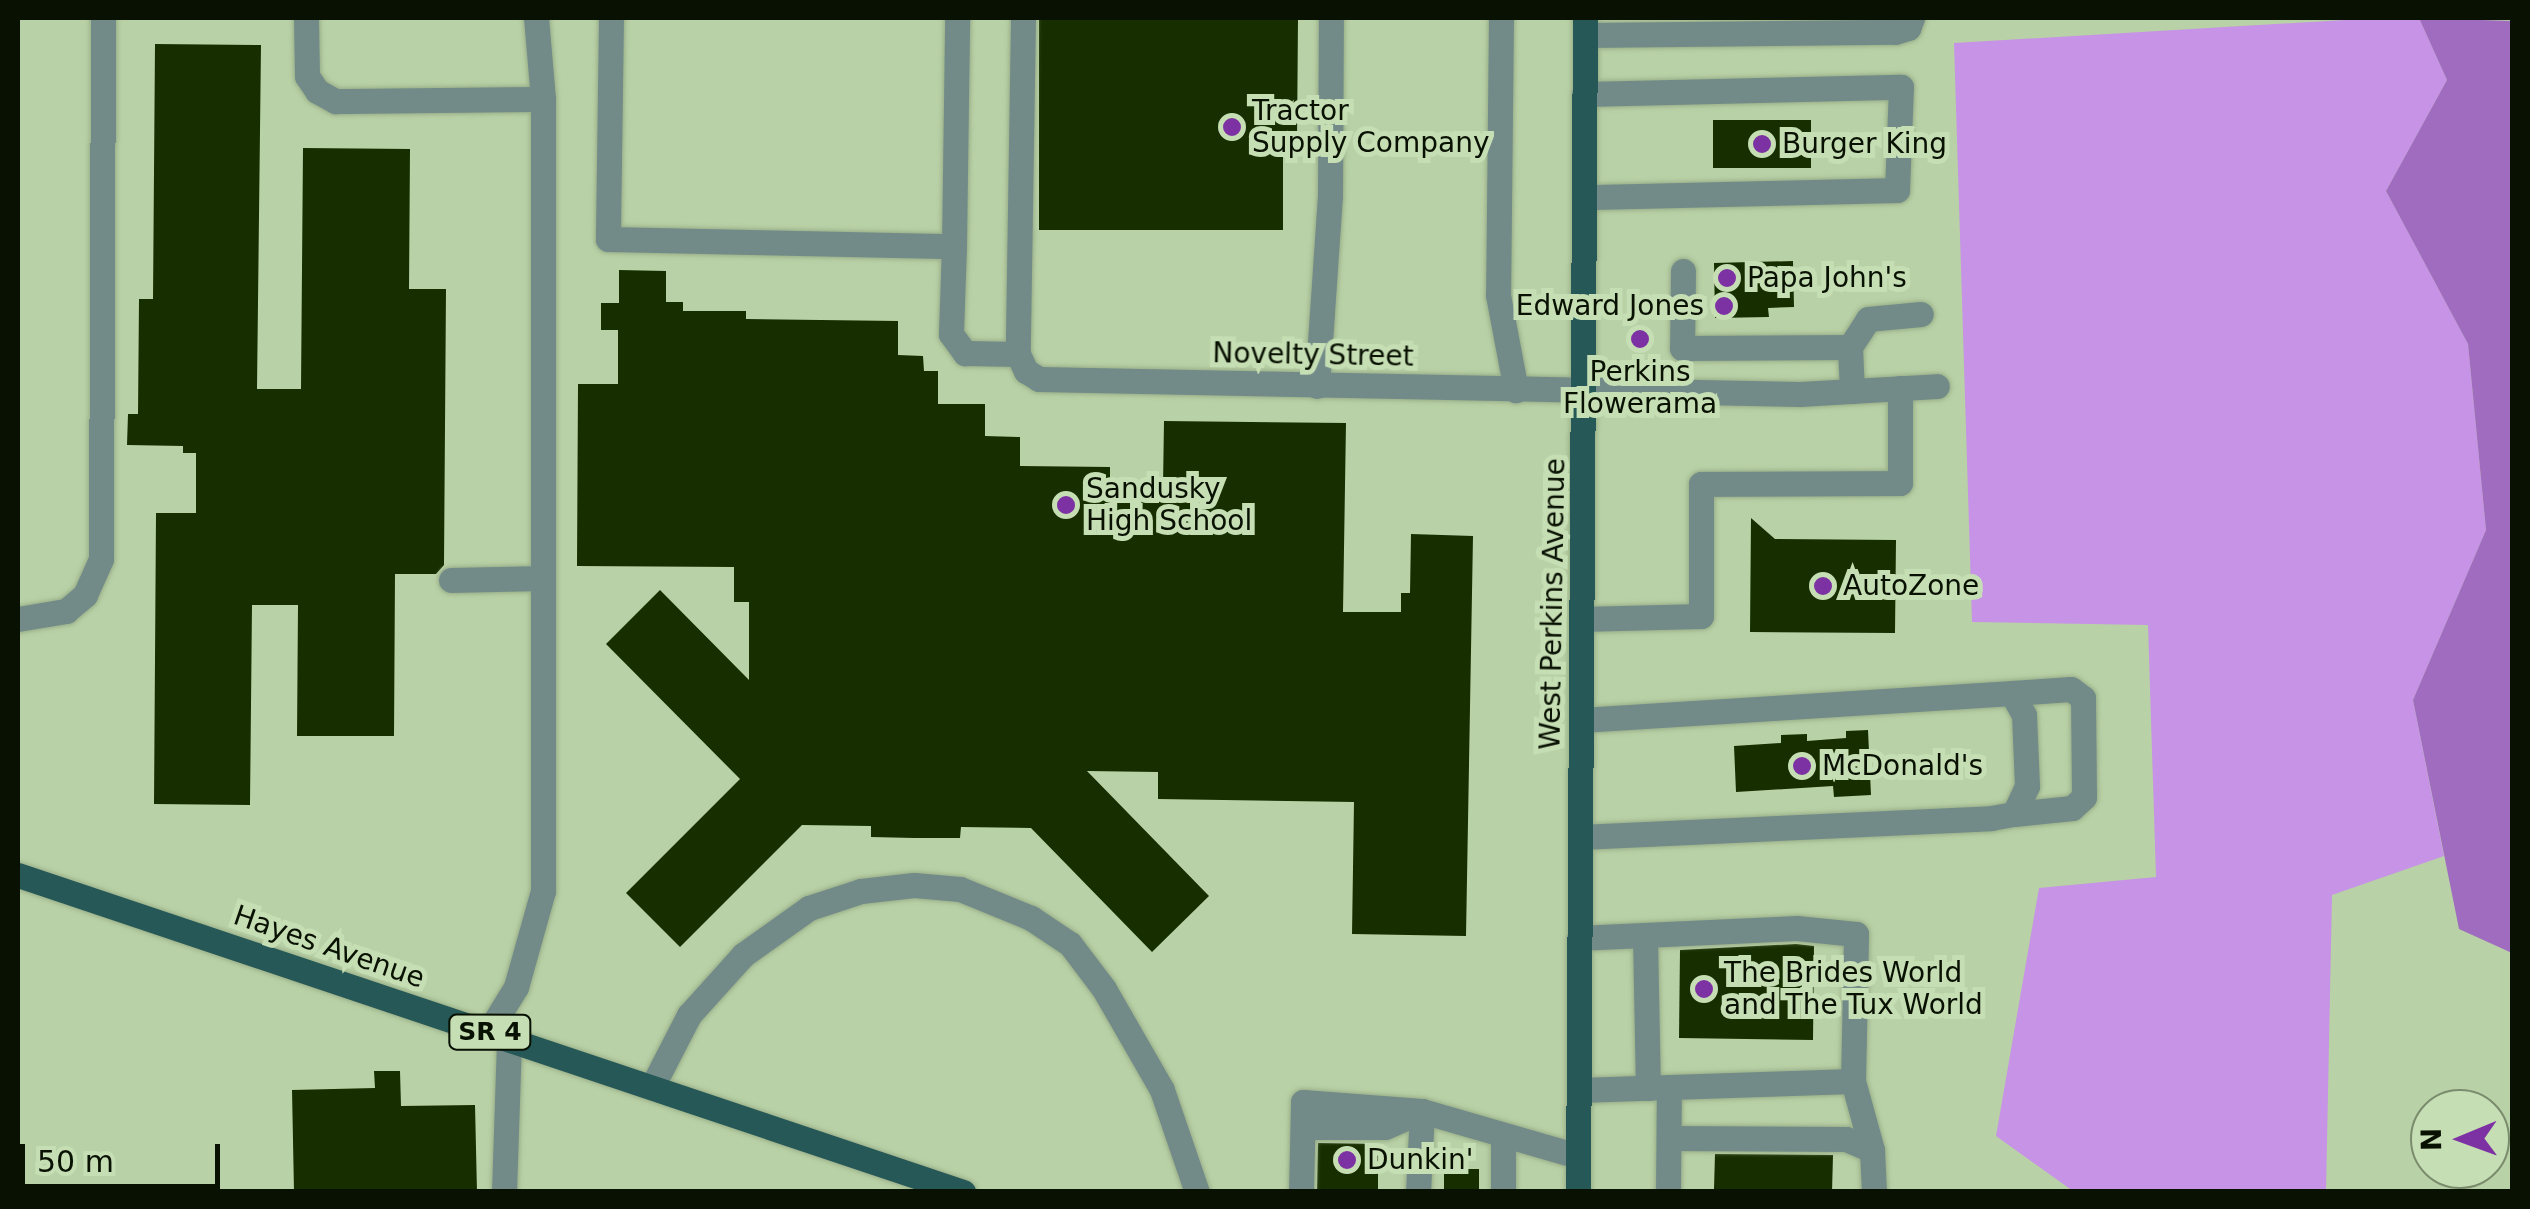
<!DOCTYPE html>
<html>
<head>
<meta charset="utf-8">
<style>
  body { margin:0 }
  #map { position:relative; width:2530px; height:1209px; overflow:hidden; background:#b9d1a6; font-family:"DejaVu Sans",sans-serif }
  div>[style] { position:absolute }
  .green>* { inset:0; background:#c693e6 }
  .forest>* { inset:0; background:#a06cbf }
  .building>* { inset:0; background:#172e00 }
  .roads { filter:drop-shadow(0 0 2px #99ae89) drop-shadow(0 0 2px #99ae89) }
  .minor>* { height:25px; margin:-12.5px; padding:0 12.5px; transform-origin:12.5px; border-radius:12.5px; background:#728b89 }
  .major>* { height:25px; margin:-12.5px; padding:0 12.5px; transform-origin:12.5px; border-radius:12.5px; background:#255856 }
  .dots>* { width:28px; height:28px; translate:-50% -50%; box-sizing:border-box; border:5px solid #c6deb3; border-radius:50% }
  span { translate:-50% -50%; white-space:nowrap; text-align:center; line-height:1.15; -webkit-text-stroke:10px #c6deb3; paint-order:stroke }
  .shield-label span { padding:2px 8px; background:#c6deb3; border:2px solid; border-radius:8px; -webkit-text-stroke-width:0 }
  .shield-label { font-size:25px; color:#091103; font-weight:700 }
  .poi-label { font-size:28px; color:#091103 }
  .left { translate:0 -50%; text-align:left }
  .right { translate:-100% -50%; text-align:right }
  .street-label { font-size:28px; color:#091103 }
  .frame { position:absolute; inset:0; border:20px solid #091103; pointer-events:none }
  .north { position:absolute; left:2410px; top:1089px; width:100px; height:100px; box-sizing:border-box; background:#c6deb3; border:2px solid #7a8c6d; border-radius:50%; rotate:269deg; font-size:28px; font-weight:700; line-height:40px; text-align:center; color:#091103 }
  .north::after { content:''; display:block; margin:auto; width:35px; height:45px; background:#7d32a4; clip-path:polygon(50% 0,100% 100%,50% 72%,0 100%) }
  .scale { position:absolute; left:20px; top:1144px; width:200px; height:45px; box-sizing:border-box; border:5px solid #091103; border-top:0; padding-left:12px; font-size:30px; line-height:35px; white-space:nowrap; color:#091103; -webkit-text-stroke:8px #c6deb3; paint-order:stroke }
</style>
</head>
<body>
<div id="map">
  <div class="green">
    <i style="clip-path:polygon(2379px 18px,2419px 18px,2447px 80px,2386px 191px,2468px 344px,2486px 530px,2413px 700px,2444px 856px,2332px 895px,2326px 1191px,2073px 1191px,1996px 1136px,2039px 888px,2156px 877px,2148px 625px,1972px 622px,1954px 43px)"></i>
  </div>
  <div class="forest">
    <i style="clip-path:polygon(2419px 18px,2512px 21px,2512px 953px,2459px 929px,2413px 700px,2486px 530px,2468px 344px,2386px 191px,2447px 80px)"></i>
  </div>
  <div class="building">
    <i style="clip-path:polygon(1039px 18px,1298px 18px,1297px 142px,1283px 141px,1283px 230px,1039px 230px)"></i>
    <i style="clip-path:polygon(155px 44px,261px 45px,257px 389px,301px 389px,303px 148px,410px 149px,409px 289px,446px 289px,444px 565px,436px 574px,395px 574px,394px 736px,297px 736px,298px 605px,252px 605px,250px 805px,154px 804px,156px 513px,196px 513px,196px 453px,183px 453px,183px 446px,127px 445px,128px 414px,138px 414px,139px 299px,153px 299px)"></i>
    <i style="clip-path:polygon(1713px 120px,1811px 120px,1811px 168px,1713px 168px)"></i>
    <i style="clip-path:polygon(1793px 261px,1794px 307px,1768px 308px,1769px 317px,1715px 318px,1714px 263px)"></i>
    <i style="clip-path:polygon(619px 270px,666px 271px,666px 302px,683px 302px,683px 311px,746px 311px,746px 319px,898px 321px,898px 355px,923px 356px,924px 371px,938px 371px,938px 404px,985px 404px,985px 436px,1020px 437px,1020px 466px,1110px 467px,1110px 484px,1163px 485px,1164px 421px,1346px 423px,1343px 612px,1401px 612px,1401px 593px,1410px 593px,1411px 534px,1473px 536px,1466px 936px,1352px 934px,1354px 802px,1158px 799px,1158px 772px,1087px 771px,1209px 896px,1152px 952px,1031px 828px,961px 827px,960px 838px,914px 838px,871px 837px,871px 826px,802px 825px,680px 947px,626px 893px,740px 779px,606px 644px,660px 590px,749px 680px,749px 602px,734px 602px,734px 567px,577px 566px,578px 384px,618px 384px,618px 330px,601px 330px,601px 303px,619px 303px)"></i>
    <i style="clip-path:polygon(1751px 518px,1775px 539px,1896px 540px,1895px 633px,1750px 632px)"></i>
    <i style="clip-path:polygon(1868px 730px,1871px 795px,1834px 797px,1833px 786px,1736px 792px,1734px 746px,1781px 743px,1781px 735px,1807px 734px,1807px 741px,1846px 738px,1846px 731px)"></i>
    <i style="clip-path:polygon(1796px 944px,1814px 946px,1813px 1040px,1679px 1038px,1680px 950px)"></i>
    <i style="clip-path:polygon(374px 1071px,400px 1071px,401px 1106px,475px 1105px,477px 1192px,294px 1192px,292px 1090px,375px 1088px)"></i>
    <i style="clip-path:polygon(1318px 1143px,1378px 1144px,1378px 1192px,1317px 1192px)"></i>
    <i style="clip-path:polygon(1715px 1154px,1833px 1155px,1832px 1192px,1714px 1189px)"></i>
    <i style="clip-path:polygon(1444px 1169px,1479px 1169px,1479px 1192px,1444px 1192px)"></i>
  </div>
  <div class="roads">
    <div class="minor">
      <i style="left:306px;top:18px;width:58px;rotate:89deg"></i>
      <i style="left:307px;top:76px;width:18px;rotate:56deg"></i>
      <i style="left:317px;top:91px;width:21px;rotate:29deg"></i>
      <i style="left:335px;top:101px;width:208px;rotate:-0.6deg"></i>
      <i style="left:611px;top:18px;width:221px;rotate:90.8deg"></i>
      <i style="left:608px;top:239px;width:346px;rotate:1.2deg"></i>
      <i style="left:954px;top:246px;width:88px;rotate:92deg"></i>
      <i style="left:951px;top:334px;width:24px;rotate:54deg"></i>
      <i style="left:965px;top:353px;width:53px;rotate:1.1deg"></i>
      <i style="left:1023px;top:18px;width:336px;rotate:90.9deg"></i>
      <i style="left:1018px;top:354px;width:19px;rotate:65deg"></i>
      <i style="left:1026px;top:371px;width:15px;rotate:32deg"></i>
      <i style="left:1039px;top:379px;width:761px;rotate:1.13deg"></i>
      <i style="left:1800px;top:394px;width:137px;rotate:-3.3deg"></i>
      <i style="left:1501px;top:18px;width:277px;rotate:90.6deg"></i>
      <i style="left:1498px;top:295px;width:97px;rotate:79.3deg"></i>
      <i style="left:1585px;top:35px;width:310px;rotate:-0.6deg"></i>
      <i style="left:1895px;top:32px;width:14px;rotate:-17deg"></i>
      <i style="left:1908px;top:28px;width:11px;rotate:-68deg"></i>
      <i style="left:1584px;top:94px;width:317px;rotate:-1.3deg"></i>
      <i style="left:1901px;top:87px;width:103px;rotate:92.2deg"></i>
      <i style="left:1897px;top:190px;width:313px;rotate:178.7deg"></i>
      <i style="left:954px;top:246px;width:228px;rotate:-89.2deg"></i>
      <i style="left:1683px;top:271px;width:77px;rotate:90.7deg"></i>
      <i style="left:1682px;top:348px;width:168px;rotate:-0.3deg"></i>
      <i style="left:1850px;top:347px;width:44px;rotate:87.4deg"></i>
      <i style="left:1850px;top:347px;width:33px;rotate:-57deg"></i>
      <i style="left:1868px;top:319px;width:53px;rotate:-5.4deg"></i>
      <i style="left:1317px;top:386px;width:190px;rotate:-86.1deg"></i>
      <i style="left:1330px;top:196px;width:178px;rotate:-89.7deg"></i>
      <i style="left:451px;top:580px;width:92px;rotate:-1.2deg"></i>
      <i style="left:18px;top:619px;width:49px;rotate:-9.5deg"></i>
      <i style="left:66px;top:611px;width:25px;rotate:-40deg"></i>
      <i style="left:85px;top:595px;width:39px;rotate:-66deg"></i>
      <i style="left:101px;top:559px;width:541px;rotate:-89.79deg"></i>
      <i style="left:1582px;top:619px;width:119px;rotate:-1.4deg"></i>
      <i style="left:1701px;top:616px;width:132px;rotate:-90deg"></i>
      <i style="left:1701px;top:484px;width:199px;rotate:-0.3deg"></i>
      <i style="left:1900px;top:483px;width:95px;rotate:-90deg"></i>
      <i style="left:2012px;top:693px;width:59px;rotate:-3.9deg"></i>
      <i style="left:2071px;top:689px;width:15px;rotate:37deg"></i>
      <i style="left:2083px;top:698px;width:99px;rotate:89.4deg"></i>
      <i style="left:2084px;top:797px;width:16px;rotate:137deg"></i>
      <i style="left:2072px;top:808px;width:58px;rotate:174.1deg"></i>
      <i style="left:1580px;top:837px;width:411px;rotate:-2.6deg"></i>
      <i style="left:1991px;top:818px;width:23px;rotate:-10deg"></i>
      <i style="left:2014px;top:814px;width:31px;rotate:-65deg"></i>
      <i style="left:2027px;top:786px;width:71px;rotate:-92.4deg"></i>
      <i style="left:2024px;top:715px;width:25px;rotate:-119deg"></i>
      <i style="left:2012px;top:693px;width:431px;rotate:176.4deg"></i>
      <i style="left:1645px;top:935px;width:153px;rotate:88.9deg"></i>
      <i style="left:489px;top:1031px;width:52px;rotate:-58.5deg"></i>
      <i style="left:516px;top:987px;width:100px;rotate:-74.3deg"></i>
      <i style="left:543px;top:891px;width:792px;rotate:-90deg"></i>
      <i style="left:543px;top:99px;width:81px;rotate:-94.9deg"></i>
      <i style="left:1853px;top:1081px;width:72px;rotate:74.6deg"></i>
      <i style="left:1872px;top:1150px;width:42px;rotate:87.3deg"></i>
      <i style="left:652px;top:1087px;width:81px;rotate:-62.8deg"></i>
      <i style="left:689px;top:1015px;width:81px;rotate:-48deg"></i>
      <i style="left:743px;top:955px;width:81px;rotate:-35.5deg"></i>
      <i style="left:809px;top:908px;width:55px;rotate:-18.1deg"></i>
      <i style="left:861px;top:891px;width:53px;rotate:-6.5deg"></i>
      <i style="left:914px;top:885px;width:46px;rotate:5deg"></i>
      <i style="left:960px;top:889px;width:77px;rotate:22.2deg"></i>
      <i style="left:1031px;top:918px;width:47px;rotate:33.7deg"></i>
      <i style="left:1070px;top:944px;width:56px;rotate:52.9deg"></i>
      <i style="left:1104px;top:989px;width:116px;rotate:60.1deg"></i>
      <i style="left:1162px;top:1090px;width:108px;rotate:71.1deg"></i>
      <i style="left:1579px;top:1090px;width:274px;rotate:-1.9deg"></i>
      <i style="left:1853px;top:1081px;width:147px;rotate:-88.8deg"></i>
      <i style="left:1856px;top:934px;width:60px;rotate:-174.3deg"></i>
      <i style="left:1796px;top:928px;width:217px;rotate:177.4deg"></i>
      <i style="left:1303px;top:1127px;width:82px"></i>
      <i style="left:1385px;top:1127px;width:40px;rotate:-23.4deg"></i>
      <i style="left:1422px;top:1111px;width:81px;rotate:92.8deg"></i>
      <i style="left:1669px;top:1138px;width:177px;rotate:0.3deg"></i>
      <i style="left:1846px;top:1139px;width:28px;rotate:23deg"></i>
      <i style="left:504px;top:1192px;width:153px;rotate:-88.1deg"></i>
      <i style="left:1301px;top:1192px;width:90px;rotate:-88.7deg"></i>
      <i style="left:1303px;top:1102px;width:119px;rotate:4.3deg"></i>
      <i style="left:1422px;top:1111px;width:162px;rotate:16.1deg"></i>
      <i style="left:1503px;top:1192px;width:54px;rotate:-90deg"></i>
      <i style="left:1668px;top:1192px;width:105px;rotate:-89.5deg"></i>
    </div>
    <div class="major">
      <i style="left:18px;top:875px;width:997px;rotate:18.54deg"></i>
      <i style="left:1578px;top:1192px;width:1174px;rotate:-89.66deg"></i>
    </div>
  </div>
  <div class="dots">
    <i style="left:1232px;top:127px;background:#7d32a4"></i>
    <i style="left:1762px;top:144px;background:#7d32a4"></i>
    <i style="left:1727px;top:278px;background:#7d32a4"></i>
    <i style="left:1724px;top:306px;background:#7d32a4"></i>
    <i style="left:1640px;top:339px;background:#7d32a4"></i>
    <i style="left:1066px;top:505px;background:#7d32a4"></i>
    <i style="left:1823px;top:586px;background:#7d32a4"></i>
    <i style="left:1802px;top:766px;background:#7d32a4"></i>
    <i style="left:1704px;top:989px;background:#7d32a4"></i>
    <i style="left:1347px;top:1160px;background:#7d32a4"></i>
  </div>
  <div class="shield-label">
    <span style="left:490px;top:1032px">SR 4</span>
  </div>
  <div class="poi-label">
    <span class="left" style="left:1252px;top:127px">Tractor<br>Supply Company</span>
    <span class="left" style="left:1782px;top:144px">Burger King</span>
    <span class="left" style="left:1747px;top:278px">Papa John's</span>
    <span class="right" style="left:1704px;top:306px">Edward Jones</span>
    <span style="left:1640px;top:388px">Perkins<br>Flowerama</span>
    <span class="left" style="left:1086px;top:505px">Sandusky<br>High School</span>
    <span class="left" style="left:1843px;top:586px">AutoZone</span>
    <span class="left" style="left:1822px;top:766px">McDonald's</span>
    <span class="left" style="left:1724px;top:989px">The Brides World<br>and The Tux World</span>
    <span class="left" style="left:1367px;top:1160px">Dunkin'</span>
  </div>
  <div class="street-label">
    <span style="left:1313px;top:355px;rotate:1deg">Novelty Street</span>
    <span style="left:1553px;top:604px;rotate:-89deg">West Perkins Avenue</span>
    <span style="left:329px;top:947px;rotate:19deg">Hayes Avenue</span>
  </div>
  <div class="frame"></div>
  <div class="north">N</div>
  <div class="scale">50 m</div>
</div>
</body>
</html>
